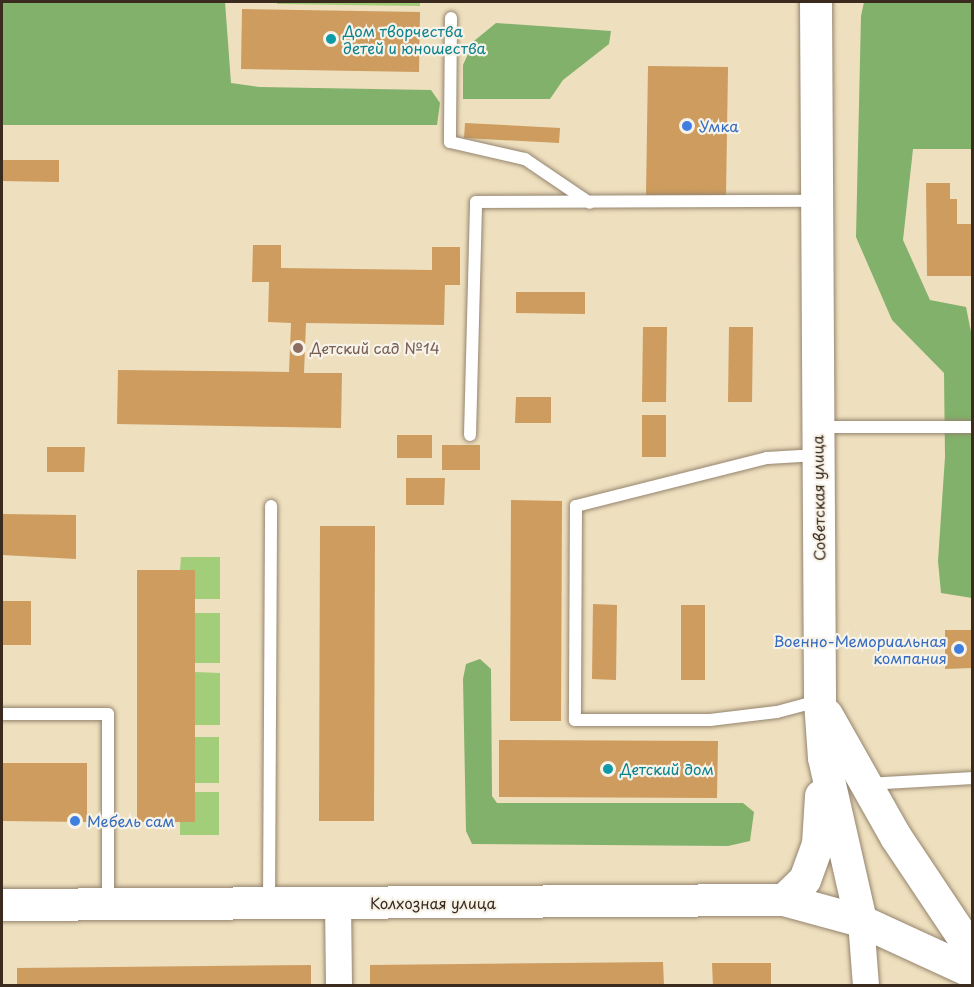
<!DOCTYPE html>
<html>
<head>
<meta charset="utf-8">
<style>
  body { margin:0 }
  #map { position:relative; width:974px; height:987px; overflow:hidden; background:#eedfbe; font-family:"Playpen Sans",sans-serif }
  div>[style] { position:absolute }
  .green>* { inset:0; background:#a2ce7a }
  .forest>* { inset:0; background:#81b16a }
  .building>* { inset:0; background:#cd9c5e }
  .roads { filter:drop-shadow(0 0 2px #94846e) drop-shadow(0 0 2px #94846e) }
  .service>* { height:12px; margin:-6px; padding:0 6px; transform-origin:6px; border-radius:6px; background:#fff }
  .minor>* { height:26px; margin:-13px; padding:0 13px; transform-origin:13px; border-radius:13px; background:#fff }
  .tertiary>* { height:32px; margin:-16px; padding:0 16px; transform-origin:16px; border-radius:16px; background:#fff }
  .dots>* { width:16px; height:16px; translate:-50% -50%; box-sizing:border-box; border:3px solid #f7f3e8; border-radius:50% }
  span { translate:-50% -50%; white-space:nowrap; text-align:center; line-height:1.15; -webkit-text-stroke:4.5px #f7f3e8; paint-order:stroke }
  .culture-label { font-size:15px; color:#0d838f }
  .left { translate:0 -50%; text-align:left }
  .shop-label { font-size:15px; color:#366cbe }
  .right { translate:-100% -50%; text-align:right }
  .education-label { font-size:15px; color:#785e54 }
  .street-label { font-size:15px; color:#3b2a1e }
  .frame { position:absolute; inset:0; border:3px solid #3b2a1e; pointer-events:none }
</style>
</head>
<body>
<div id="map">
  <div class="green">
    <i style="clip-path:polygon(277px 2px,420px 2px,420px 6px,277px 4px)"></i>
    <i style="clip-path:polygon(181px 557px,220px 557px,220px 599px,195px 599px,195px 570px,180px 570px)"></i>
    <i style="clip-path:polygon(195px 613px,220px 613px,220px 663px,195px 663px)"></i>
    <i style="clip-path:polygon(195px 672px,220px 673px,220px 725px,195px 725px)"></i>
    <i style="clip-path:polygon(195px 737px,219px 737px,219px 783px,195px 783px)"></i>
    <i style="clip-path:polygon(195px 792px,219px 792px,219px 835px,180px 835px,180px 822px,195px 821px)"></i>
  </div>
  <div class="forest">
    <i style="clip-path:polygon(2px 2px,225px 2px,231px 83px,259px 87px,431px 90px,440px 103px,437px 125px,2px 125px)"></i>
    <i style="clip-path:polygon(864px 2px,972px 2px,972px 149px,913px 149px,903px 240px,930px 300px,966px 307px,972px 337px,972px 598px,941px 593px,938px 561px,945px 457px,944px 373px,892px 320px,856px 237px,861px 16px)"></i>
    <i style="clip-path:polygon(496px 23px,611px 31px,609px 44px,563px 80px,550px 99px,463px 99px,463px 65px,474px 41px)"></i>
    <i style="clip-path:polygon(480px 659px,491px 669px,492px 796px,497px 803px,743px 803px,754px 812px,750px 841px,728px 846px,472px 844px,466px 831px,463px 679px,466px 664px)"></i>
  </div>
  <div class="building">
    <i style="clip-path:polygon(242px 9px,420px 12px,419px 72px,241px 69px)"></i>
    <i style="clip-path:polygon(648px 66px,728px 67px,726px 196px,646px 195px)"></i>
    <i style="clip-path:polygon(465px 123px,560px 128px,559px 143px,464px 138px)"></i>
    <i style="clip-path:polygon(2px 160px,59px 160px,59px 182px,2px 181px)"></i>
    <i style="clip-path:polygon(926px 183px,950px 183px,950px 199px,957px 199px,957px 224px,972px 224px,972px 276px,927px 276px)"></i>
    <i style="clip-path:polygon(253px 245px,281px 245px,281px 268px,432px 270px,432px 247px,460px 247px,460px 285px,445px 285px,444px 325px,306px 323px,304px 373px,342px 373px,341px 428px,117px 424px,118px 370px,289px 372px,291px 323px,268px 322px,269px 282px,252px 282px)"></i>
    <i style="clip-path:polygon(516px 292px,585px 292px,585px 314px,516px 313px)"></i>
    <i style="clip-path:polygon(643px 327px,667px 327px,666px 402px,642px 402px)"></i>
    <i style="clip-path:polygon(729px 327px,753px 327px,752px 402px,728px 402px)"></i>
    <i style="clip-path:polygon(516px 397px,551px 397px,551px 423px,515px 423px)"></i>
    <i style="clip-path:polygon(642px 415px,666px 415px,666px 457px,642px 457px)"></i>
    <i style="clip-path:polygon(397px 435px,432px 435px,432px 458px,397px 458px)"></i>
    <i style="clip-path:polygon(442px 445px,480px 445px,480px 470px,442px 470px)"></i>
    <i style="clip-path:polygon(47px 447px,85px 447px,84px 472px,47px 472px)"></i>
    <i style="clip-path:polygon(406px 478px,445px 478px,444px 505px,406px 505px)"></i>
    <i style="clip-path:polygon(511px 500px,562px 501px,561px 721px,510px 721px)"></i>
    <i style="clip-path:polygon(2px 514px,76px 515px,76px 559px,2px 555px)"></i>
    <i style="clip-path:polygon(320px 526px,375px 526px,374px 821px,319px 821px)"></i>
    <i style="clip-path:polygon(137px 570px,195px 570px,195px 822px,137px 822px)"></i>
    <i style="clip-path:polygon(2px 601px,31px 601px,31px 645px,2px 645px)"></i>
    <i style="clip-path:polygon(593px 604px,617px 605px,616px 680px,592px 679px)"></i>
    <i style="clip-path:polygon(681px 605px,705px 605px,705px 680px,681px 680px)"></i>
    <i style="clip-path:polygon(945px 630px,972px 630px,972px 668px,945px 669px)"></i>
    <i style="clip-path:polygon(499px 740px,718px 741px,717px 798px,499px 797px)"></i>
    <i style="clip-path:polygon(2px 763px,87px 763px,87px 822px,2px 821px)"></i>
    <i style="clip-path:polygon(663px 962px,664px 986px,370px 986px,370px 965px)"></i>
    <i style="clip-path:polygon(712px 963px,771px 963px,771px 986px,713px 986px)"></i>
    <i style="clip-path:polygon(311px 965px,311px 986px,17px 986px,17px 968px)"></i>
  </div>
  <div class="roads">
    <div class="service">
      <i style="left:451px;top:18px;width:124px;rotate:90.5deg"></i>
      <i style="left:450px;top:142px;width:77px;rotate:12.8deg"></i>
      <i style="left:525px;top:159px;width:78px;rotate:34.1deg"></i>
      <i style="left:819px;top:427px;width:153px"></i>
      <i style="left:470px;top:435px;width:233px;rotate:-88.5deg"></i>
      <i style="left:476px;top:202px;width:340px;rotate:-0.2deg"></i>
      <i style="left:817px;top:455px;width:50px;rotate:176.6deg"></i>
      <i style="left:767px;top:458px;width:197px;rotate:165.9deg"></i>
      <i style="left:576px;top:506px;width:214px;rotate:90.3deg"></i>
      <i style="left:575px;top:720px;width:135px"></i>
      <i style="left:710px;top:720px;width:67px;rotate:-6.8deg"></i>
      <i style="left:777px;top:712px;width:42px;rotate:-15deg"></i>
      <i style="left:2px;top:714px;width:106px"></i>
      <i style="left:108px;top:714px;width:190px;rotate:90deg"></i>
      <i style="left:868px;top:784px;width:104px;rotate:-3.3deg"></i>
      <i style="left:269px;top:904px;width:398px;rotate:-89.7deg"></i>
    </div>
    <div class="minor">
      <i style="left:338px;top:903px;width:83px;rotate:89.3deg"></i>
      <i style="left:861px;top:921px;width:65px;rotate:85.6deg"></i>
    </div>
    <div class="tertiary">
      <i style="left:816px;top:2px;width:699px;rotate:89.67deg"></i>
      <i style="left:820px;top:701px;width:57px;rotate:86deg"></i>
      <i style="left:824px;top:758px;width:167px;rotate:77.2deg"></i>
      <i style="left:827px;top:715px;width:140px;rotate:60.5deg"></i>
      <i style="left:896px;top:837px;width:137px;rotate:56.3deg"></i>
      <i style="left:784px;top:900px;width:29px;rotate:-44deg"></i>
      <i style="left:805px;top:880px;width:38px;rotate:-70deg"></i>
      <i style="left:818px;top:844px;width:48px;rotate:-86.4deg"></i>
      <i style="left:2px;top:905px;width:782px;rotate:-0.37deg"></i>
      <i style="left:784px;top:900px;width:80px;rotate:15.3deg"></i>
      <i style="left:861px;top:921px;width:122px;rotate:24.7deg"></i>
    </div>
  </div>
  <div class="dots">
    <i style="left:331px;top:39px;background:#0f9aa8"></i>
    <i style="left:687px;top:126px;background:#3f7fe0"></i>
    <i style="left:298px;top:348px;background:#8d6e63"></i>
    <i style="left:959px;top:649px;background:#3f7fe0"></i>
    <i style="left:608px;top:769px;background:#0f9aa8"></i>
    <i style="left:75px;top:821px;background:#3f7fe0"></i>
  </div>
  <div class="culture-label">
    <span class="left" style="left:343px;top:39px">Дом творчества<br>детей и юношества</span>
    <span class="left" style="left:620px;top:769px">Детский дом</span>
  </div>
  <div class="shop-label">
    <span class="left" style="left:699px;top:126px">Умка</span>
    <span class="right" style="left:947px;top:649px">Военно-Мемориальная<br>компания</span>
    <span class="left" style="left:87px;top:821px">Мебель сам</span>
  </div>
  <div class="education-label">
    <span class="left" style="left:310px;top:348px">Детский сад №14</span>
  </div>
  <div class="street-label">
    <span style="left:818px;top:498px;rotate:-91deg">Советская улица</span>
    <span style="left:433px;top:903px">Колхозная улица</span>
  </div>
  <div class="frame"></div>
</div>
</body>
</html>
